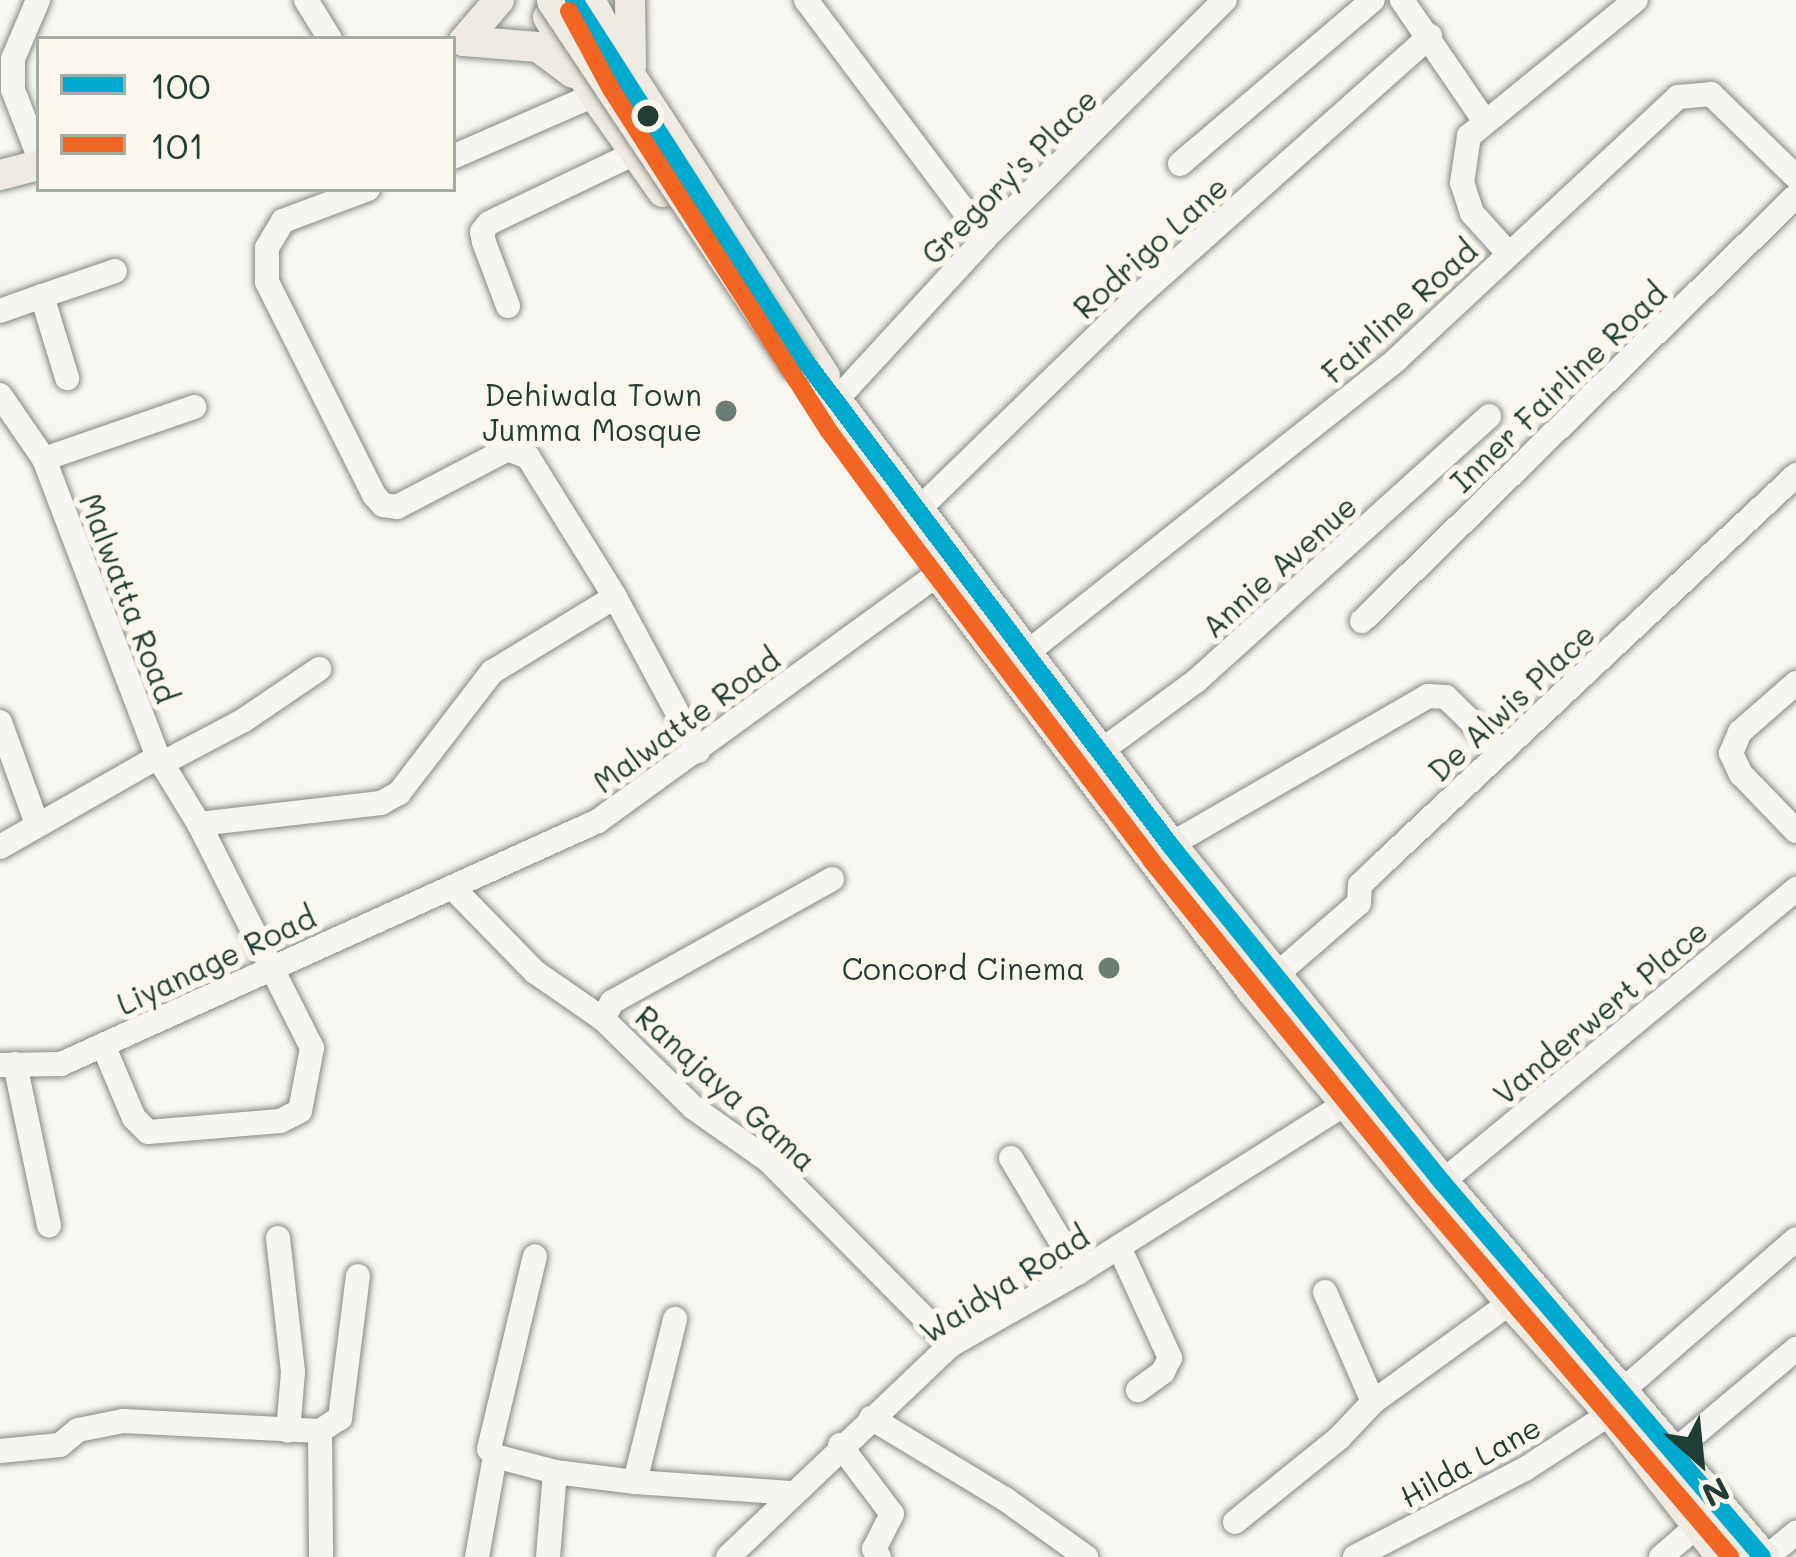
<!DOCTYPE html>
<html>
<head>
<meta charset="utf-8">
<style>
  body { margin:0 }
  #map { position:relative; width:1796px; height:1557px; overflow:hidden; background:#f8f6f0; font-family:Mali,sans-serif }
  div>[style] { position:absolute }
  .roads { filter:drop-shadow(0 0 3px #868b86) drop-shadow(0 0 3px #868b86) }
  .minor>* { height:24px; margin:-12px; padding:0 12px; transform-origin:12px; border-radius:12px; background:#f6f5f1 }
  .major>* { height:30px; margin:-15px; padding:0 15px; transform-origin:15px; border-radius:15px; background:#f0ebe2 }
  .highway>* { height:33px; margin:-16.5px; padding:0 16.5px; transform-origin:16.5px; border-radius:16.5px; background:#f0ebe2 }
  .bridges { filter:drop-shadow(0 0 3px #868b86) drop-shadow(0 0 3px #868b86) }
  .highway-bridge>* { height:33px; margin:-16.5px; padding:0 16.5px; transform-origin:16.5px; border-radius:16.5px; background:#f0ebe2 }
  .bus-1>* { height:18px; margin:-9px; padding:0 9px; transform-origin:9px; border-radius:9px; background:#00a9ce }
  .bus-2>* { height:18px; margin:-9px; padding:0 9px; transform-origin:9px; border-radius:9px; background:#f26522 }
  .dots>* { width:33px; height:33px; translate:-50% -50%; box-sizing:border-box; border:6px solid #fbf7ec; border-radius:50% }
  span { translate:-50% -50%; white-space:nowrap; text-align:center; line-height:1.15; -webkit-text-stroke:12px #fbf7ec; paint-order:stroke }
  .street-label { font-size:30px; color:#1f3d34 }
  .poi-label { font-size:30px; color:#1f3d34 }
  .right { translate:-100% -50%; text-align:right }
  .legend { position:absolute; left:36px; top:36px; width:420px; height:156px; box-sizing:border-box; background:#fbf7ec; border:3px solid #a3ada2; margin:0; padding:15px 21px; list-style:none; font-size:36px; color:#1f3d34 }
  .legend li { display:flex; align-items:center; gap:24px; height:60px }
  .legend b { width:60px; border:3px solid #a3ada2 }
  .north { position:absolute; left:1640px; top:1401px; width:120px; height:120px; -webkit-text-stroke:9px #fbf7ec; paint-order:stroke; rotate:153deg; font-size:33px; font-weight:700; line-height:48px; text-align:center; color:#1f3d34 }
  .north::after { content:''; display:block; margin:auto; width:42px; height:54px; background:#1f3d34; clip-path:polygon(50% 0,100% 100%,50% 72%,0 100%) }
</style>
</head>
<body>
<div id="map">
  <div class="roads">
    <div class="minor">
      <i style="left:38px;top:0;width:64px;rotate:113deg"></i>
      <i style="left:13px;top:59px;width:31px;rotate:90deg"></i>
      <i style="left:13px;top:90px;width:72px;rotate:68.8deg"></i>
      <i style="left:306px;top:0;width:46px;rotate:58.4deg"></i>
      <i style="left:806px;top:0;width:298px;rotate:53.1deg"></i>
      <i style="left:1402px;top:0;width:145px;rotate:55.7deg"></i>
      <i style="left:453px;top:157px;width:154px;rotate:-23.7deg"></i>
      <i style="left:1180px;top:164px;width:253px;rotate:-40.4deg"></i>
      <i style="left:368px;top:189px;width:91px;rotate:159.4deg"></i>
      <i style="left:283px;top:221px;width:31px;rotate:121deg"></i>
      <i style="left:267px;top:248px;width:34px;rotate:90deg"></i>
      <i style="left:267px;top:282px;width:238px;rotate:63.3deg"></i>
      <i style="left:374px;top:495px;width:13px;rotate:48deg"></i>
      <i style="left:383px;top:505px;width:14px;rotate:8deg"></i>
      <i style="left:397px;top:507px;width:125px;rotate:-27.6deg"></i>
      <i style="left:508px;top:449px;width:22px;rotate:22deg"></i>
      <i style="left:528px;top:457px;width:165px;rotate:58.1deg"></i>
      <i style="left:615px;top:597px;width:175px;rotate:61.7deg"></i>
      <i style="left:1508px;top:253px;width:54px;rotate:-132deg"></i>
      <i style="left:1472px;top:213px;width:32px;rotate:-108deg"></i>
      <i style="left:1462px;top:183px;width:48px;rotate:-81.5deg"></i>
      <i style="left:1469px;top:136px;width:215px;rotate:-39.2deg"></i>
      <i style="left:42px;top:296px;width:77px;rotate:-18.9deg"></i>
      <i style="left:508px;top:306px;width:68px;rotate:-110.6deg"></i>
      <i style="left:484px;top:242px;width:10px;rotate:-101deg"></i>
      <i style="left:482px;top:232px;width:11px;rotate:-52deg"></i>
      <i style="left:489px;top:223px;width:162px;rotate:-25.6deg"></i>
      <i style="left:0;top:311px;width:45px;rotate:-19.7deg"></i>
      <i style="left:42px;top:296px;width:86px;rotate:73deg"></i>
      <i style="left:0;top:395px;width:78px;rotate:55.5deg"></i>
      <i style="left:44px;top:459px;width:319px;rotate:69.1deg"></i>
      <i style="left:158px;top:757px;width:79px;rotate:58.5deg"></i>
      <i style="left:199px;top:824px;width:251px;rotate:63.2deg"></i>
      <i style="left:312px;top:1048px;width:64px;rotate:100.8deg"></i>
      <i style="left:300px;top:1111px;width:22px;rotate:153deg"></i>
      <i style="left:280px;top:1121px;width:132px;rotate:175.2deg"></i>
      <i style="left:148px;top:1132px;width:20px;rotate:-135deg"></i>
      <i style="left:134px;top:1118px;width:79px;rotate:-113deg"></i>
      <i style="left:839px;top:397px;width:216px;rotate:-47.4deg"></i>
      <i style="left:985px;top:238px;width:338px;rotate:-44.8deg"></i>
      <i style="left:44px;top:459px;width:159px;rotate:-19.1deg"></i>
      <i style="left:917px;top:511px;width:305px;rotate:-44.2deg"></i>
      <i style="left:1136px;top:298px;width:394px;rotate:-41.7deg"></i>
      <i style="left:1362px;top:621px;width:607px;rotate:-44.4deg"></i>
      <i style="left:1028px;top:652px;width:470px;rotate:-38.4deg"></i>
      <i style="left:1396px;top:360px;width:386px;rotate:-43deg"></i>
      <i style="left:1678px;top:97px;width:33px;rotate:-5deg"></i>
      <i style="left:1711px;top:94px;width:119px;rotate:44.3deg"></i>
      <i style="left:1796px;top:683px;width:74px;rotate:138.8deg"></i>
      <i style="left:1740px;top:732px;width:23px;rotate:113deg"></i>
      <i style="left:1731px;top:753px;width:23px;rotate:65deg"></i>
      <i style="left:1741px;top:774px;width:79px;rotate:46deg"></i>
      <i style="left:0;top:722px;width:109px;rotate:70.1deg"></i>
      <i style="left:1101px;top:751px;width:118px;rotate:-36.4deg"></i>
      <i style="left:1196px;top:681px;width:395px;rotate:-42.1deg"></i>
      <i style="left:161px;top:764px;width:94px;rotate:-27.9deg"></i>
      <i style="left:244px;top:720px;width:91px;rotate:-34.2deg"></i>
      <i style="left:199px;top:824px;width:183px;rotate:-6.6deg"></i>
      <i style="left:381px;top:803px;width:21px;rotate:-29deg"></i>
      <i style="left:399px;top:793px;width:153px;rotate:-52.5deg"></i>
      <i style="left:492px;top:672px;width:144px;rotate:-31.4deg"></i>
      <i style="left:1170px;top:845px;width:298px;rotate:-30deg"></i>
      <i style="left:1428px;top:696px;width:18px;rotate:3deg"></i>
      <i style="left:1446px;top:697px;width:78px;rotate:44.5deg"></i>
      <i style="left:0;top:847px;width:182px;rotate:-29.7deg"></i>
      <i style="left:452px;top:887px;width:119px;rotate:45.7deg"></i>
      <i style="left:535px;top:972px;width:83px;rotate:34.7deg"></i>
      <i style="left:603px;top:1019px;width:127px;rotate:44.4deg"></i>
      <i style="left:694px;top:1108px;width:92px;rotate:35.2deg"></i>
      <i style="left:769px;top:1161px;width:259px;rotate:45.3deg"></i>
      <i style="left:1275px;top:976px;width:111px;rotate:-41deg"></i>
      <i style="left:1359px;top:903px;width:18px;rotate:-87deg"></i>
      <i style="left:1360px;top:885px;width:35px;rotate:-44deg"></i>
      <i style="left:1385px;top:861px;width:564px;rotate:-43.2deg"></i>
      <i style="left:603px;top:1019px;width:19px;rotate:-62deg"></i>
      <i style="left:612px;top:1002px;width:252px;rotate:-29.2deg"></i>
      <i style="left:15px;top:1064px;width:165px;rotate:78.1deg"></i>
      <i style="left:0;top:1065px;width:61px;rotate:-0.9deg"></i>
      <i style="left:61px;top:1064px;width:589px;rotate:-24.35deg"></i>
      <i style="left:598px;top:821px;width:420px;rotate:-36deg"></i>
      <i style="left:1011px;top:1158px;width:133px;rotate:59.2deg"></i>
      <i style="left:1442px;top:1182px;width:460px;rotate:-39.6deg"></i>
      <i style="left:278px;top:1238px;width:135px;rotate:83.6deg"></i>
      <i style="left:293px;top:1372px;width:59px;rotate:94.8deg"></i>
      <i style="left:1119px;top:1247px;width:122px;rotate:65.3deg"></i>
      <i style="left:1170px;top:1358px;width:16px;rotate:117deg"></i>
      <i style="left:1163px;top:1372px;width:31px;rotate:144deg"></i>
      <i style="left:1325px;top:1292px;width:120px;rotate:66.4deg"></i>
      <i style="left:1622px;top:1391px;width:231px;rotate:-41.1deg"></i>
      <i style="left:871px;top:1418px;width:157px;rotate:31.2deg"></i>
      <i style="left:1005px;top:1499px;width:100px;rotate:35.6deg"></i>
      <i style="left:320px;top:1431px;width:126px;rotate:89.5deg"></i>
      <i style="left:840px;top:1445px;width:86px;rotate:53deg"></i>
      <i style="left:892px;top:1514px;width:39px;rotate:117deg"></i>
      <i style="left:874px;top:1549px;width:9px;rotate:58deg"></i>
      <i style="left:0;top:1451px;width:60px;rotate:-5.7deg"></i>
      <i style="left:60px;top:1445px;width:23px;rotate:-40deg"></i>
      <i style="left:78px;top:1430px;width:46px;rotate:-11.3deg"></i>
      <i style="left:123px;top:1421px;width:197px;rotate:2.9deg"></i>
      <i style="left:320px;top:1431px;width:24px;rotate:-33deg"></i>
      <i style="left:340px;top:1418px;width:143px;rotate:-82.8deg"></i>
      <i style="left:1672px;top:1453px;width:162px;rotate:-40deg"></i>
      <i style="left:495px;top:1456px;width:62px;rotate:14.9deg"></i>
      <i style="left:555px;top:1472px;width:81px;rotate:7.1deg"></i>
      <i style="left:635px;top:1482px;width:156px;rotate:4deg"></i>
      <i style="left:635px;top:1482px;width:168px;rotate:-76.2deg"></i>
      <i style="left:1235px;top:1522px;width:134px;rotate:-38.9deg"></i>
      <i style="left:1339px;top:1438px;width:50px;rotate:-46.6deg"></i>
      <i style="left:1373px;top:1402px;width:170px;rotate:-35.9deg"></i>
      <i style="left:477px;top:1557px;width:103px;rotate:-79.9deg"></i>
      <i style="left:495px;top:1456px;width:9px;rotate:-131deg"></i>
      <i style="left:489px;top:1449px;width:198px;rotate:-76.6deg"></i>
      <i style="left:548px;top:1557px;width:85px;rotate:-85.3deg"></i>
      <i style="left:728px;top:1557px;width:308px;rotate:-43.6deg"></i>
      <i style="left:951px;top:1345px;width:147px;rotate:-29.7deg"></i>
      <i style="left:1079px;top:1272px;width:329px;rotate:-32.3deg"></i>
      <i style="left:1355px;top:1557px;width:191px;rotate:-27.4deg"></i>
      <i style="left:1525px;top:1469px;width:103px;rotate:-33.1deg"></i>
      <i style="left:1661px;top:1557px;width:48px;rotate:-40.7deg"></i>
      <i style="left:1767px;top:1557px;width:38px;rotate:-40deg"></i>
    </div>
    <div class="major">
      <i style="left:590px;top:0;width:86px;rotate:61.7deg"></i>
      <i style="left:631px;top:76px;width:357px;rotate:57.1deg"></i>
      <i style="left:630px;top:0;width:65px;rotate:89.1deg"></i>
      <i style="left:548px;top:17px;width:91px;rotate:59.5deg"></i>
      <i style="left:594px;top:95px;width:119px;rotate:54.6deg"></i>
      <i style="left:464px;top:41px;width:74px;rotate:4.6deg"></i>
      <i style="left:538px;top:47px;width:44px;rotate:36.6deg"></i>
      <i style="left:464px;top:41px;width:54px;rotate:-49.5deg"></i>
      <i style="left:0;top:175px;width:40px;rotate:-14.4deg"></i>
    </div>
    <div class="highway">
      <i style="left:803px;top:358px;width:610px;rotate:53deg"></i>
      <i style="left:1170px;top:845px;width:433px;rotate:51.1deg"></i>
      <i style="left:1442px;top:1182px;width:493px;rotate:49.5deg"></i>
      <i style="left:939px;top:574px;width:521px;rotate:52.95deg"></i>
      <i style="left:1253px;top:990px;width:405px;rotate:50.4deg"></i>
      <i style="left:1511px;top:1302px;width:149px;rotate:48deg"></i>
      <i style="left:1611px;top:1413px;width:182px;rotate:52.1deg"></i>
    </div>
  </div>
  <div class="bridges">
    <div class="highway-bridge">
      <i style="left:553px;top:0;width:438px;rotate:56.3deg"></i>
    </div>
  </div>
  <div class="bus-1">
    <i style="left:574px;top:0;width:425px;rotate:57.4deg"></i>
    <i style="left:803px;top:358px;width:610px;rotate:53deg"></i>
    <i style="left:1170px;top:845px;width:433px;rotate:51.1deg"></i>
    <i style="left:1442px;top:1182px;width:493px;rotate:49.5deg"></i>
  </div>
  <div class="bus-2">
    <i style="left:569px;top:11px;width:89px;rotate:61.7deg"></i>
    <i style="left:611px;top:89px;width:406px;rotate:57.5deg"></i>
    <i style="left:829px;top:431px;width:117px;rotate:53.7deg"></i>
    <i style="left:898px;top:525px;width:420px;rotate:52.9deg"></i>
    <i style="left:1151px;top:860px;width:433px;rotate:51.1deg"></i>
    <i style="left:1423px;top:1197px;width:473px;rotate:49.5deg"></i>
  </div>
  <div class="dots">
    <i style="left:648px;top:116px;background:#1f3d34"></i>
    <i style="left:726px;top:411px;background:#6b7e76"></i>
    <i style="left:1109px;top:968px;background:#6b7e76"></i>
  </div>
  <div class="street-label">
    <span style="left:1009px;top:176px;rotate:-45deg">Gregory's Place</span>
    <span style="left:1150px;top:247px;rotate:-42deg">Rodrigo Lane</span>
    <span style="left:1399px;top:311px;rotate:-42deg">Fairline Road</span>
    <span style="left:1558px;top:387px;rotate:-44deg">Inner Fairline Road</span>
    <span style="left:1279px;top:566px;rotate:-42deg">Annie Avenue</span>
    <span style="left:129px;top:598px;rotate:69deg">Malwatta Road</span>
    <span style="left:1511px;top:702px;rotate:-43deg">De Alwis Place</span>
    <span style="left:686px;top:720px;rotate:-36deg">Malwatte Road</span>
    <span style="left:216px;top:960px;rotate:-25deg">Liyanage Road</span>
    <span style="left:1600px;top:1012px;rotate:-40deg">Vanderwert Place</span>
    <span style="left:726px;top:1088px;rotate:42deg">Ranajaya Gama</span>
    <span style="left:1004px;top:1284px;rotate:-32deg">Waidya Road</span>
    <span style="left:1470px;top:1461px;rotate:-29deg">Hilda Lane</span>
  </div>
  <div class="poi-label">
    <span class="right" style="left:702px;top:411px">Dehiwala Town<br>Jumma Mosque</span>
    <span class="right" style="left:1085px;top:968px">Concord Cinema</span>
  </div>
  <ul class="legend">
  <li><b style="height:15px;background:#00a9ce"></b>100</li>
  <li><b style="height:15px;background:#f26522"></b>101</li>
  </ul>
  <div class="north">N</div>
</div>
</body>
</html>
